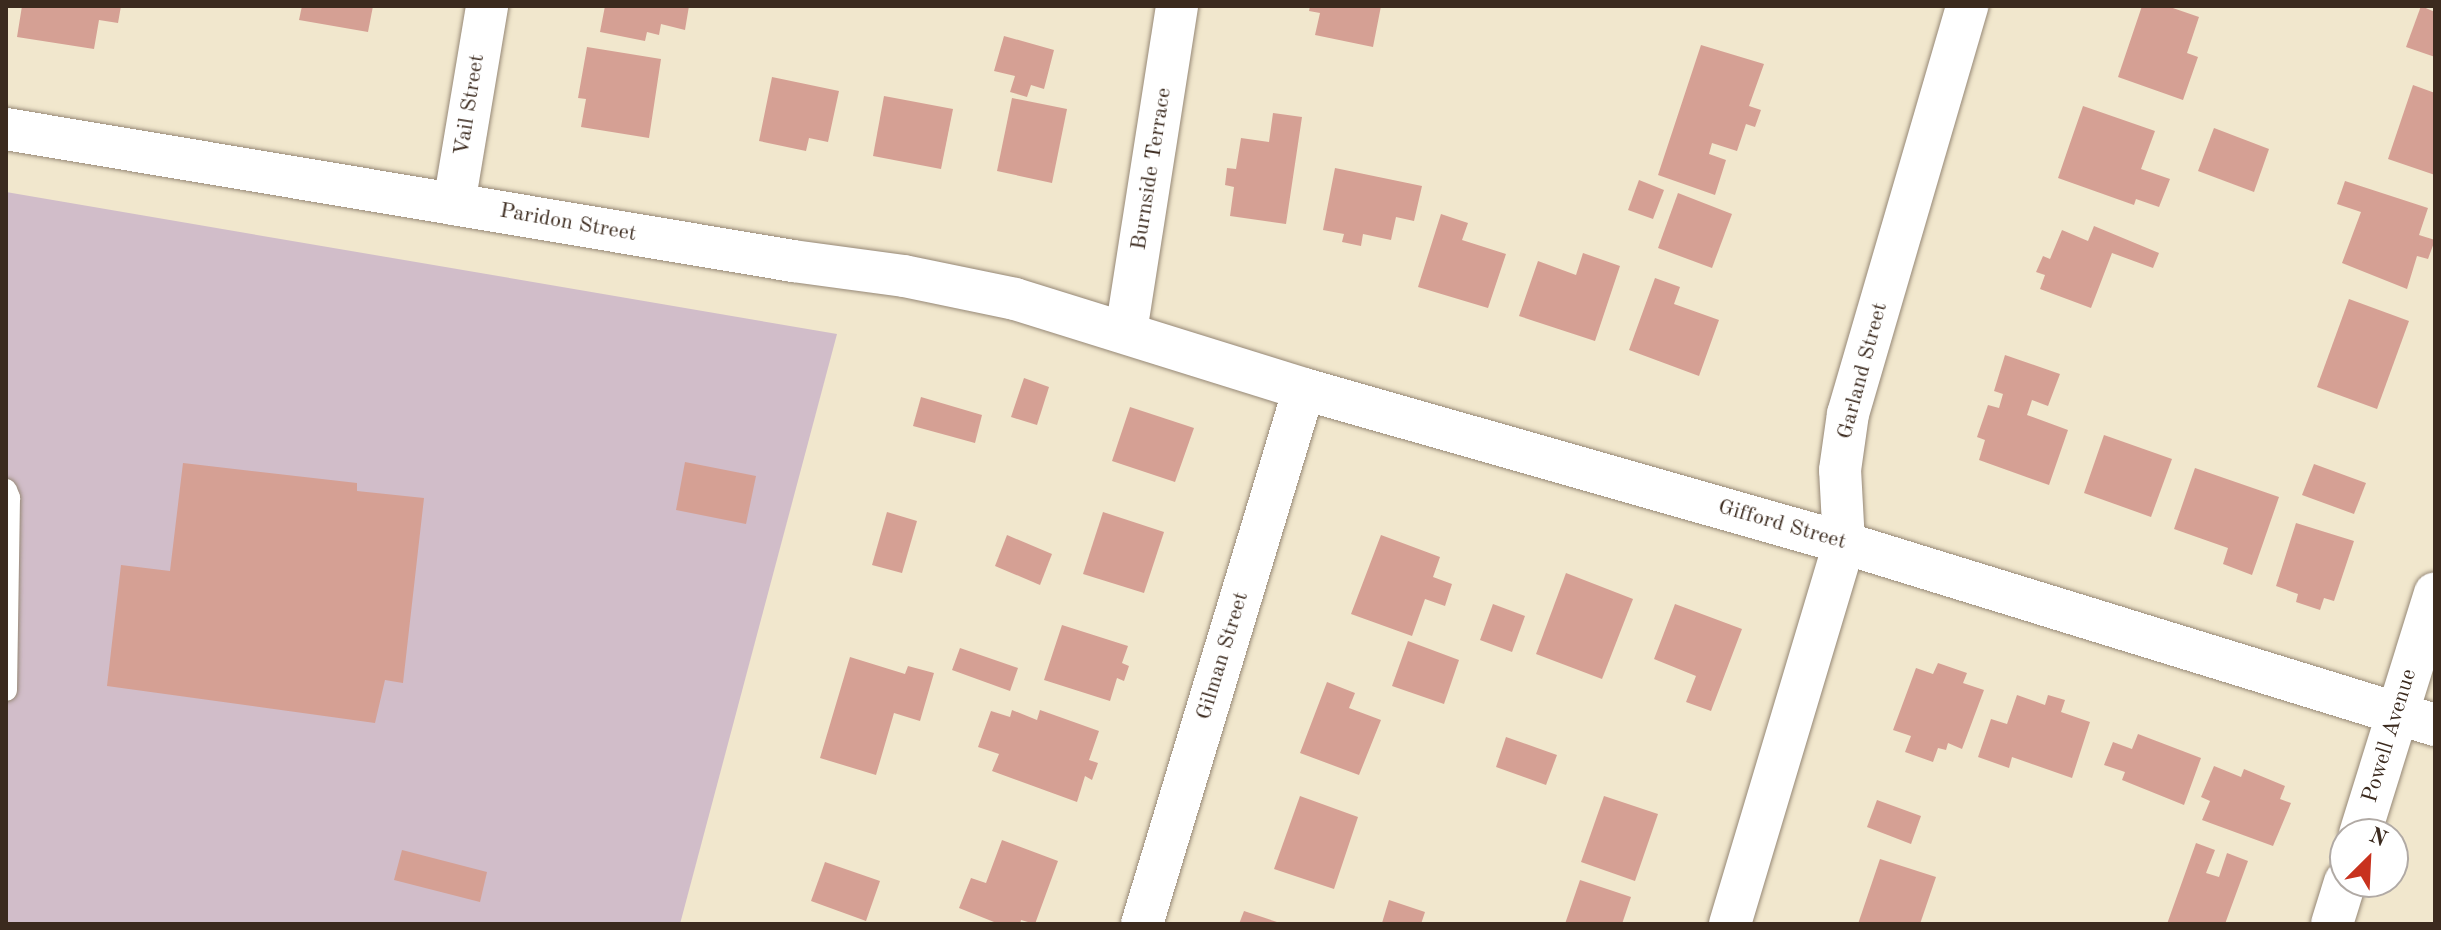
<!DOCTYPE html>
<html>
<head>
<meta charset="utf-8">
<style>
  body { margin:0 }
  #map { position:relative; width:2441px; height:930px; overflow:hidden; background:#f1e7cd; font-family:"Old Standard TT",serif }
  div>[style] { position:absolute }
  .industrial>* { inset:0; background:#d1bdc9 }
  .building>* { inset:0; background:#d5a094 }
  .roads { filter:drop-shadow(0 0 2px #968876) drop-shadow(0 0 2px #968876) }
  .lane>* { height:22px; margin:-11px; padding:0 11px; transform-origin:11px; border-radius:11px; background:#fff }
  .street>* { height:42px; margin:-21px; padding:0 21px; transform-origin:21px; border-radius:21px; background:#fff }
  span { translate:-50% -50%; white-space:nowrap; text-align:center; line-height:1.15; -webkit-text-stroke:6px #fff; paint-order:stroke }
  .street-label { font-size:22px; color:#3b2a1e }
  .frame { position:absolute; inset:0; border:8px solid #3b2a1e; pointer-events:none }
  .north { position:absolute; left:2329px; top:818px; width:80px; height:80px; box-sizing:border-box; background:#fff; border:2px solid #b1aaa5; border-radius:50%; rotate:24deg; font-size:22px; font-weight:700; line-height:32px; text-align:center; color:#3b2a1e }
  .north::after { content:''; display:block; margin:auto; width:28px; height:36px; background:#c8321e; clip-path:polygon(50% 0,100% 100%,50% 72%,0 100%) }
</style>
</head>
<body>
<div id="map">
  <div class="industrial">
    <i style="clip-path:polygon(6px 192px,837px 334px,680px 924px,6px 924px)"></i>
  </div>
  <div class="building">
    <i style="clip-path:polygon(22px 6px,121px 6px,118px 23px,99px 20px,94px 49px,17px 37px)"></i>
    <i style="clip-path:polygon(302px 6px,373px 6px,368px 32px,299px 20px)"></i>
    <i style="clip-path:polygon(605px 6px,689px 6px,685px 30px,661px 24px,659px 35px,647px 32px,645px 41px,600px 32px)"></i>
    <i style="clip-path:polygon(1310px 6px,1381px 6px,1373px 47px,1315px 35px,1320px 13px,1309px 11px)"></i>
    <i style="clip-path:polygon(2142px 6px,2167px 6px,2199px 17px,2187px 53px,2198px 57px,2183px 100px,2118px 77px)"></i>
    <i style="clip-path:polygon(2421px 6px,2435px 12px,2435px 57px,2406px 47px)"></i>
    <i style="clip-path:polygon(1004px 36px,1054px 50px,1044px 89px,1031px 85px,1027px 97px,1010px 92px,1015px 76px,994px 71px)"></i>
    <i style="clip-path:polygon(1701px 45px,1764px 64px,1749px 106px,1761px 110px,1755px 127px,1746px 124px,1737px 151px,1712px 143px,1709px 154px,1726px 160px,1715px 195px,1658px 175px)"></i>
    <i style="clip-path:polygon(587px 47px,661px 59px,649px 138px,581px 127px,586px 99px,578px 98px)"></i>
    <i style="clip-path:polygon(772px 77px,839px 91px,828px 142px,809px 138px,806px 151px,759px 141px)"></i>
    <i style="clip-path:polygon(2413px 85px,2435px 93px,2435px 175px,2388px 159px)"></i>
    <i style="clip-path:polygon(884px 96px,953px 109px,941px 169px,873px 156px)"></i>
    <i style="clip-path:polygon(1012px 98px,1067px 109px,1052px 183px,997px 171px)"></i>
    <i style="clip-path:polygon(2083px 106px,2155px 131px,2141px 169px,2170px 179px,2159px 207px,2136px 199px,2134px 205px,2058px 178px)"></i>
    <i style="clip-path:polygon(1273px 113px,1302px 117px,1286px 224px,1230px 216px,1234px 187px,1225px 185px,1227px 168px,1236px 169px,1241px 138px,1269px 142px)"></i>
    <i style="clip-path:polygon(2214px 128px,2269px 149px,2254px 192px,2198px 171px)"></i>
    <i style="clip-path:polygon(1335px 168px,1422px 186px,1414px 221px,1396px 217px,1391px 240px,1363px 234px,1361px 246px,1342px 242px,1344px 234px,1323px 230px)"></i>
    <i style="clip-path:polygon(1639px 180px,1664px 190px,1653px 219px,1628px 210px)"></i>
    <i style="clip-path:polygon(2345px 181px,2428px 208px,2419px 235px,2435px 240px,2428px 259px,2417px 256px,2407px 289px,2342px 263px,2361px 212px,2337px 204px)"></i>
    <i style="clip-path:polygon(1678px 193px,1732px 214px,1712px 268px,1658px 248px)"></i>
    <i style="clip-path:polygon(1441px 214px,1468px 223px,1462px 240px,1506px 254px,1488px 308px,1418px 287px)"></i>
    <i style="clip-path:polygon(2094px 226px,2159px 253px,2153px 268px,2112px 253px,2091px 308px,2040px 289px,2045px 275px,2036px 272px,2043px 256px,2050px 259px,2062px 230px,2088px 241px)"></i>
    <i style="clip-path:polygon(1583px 253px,1620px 266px,1595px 341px,1519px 316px,1538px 261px,1576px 275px)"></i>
    <i style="clip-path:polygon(1655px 278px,1680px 287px,1674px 304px,1719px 320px,1699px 376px,1629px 350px)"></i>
    <i style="clip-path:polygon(2349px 299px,2409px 321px,2377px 409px,2317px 387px)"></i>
    <i style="clip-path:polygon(2005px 355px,2060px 374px,2048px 406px,2032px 400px,2027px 415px,2068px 430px,2049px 485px,1979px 460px,1985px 440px,1977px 437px,1988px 405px,1999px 408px,2003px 394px,1994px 391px)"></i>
    <i style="clip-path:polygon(1024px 378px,1049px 387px,1037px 425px,1011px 417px)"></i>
    <i style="clip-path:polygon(921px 397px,982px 415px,975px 443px,913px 426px)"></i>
    <i style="clip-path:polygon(1130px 407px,1194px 428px,1175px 482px,1112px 461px)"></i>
    <i style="clip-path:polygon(2104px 435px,2172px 459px,2151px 517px,2084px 493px)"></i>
    <i style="clip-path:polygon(685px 462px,756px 476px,746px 524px,676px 510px)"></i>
    <i style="clip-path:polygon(183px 463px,357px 483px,357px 491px,424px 498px,403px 683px,385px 680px,375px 723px,107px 686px,121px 565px,170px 571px)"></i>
    <i style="clip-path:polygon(2314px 464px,2366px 483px,2354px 514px,2302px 495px)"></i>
    <i style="clip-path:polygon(2195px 468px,2279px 497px,2252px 575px,2223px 564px,2228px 548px,2174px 529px)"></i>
    <i style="clip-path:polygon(887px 512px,917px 521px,902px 573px,872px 565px)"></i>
    <i style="clip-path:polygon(1103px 512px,1164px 532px,1144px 593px,1083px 574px)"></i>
    <i style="clip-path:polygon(2296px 523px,2354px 541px,2334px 601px,2324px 598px,2320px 610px,2296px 602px,2298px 594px,2276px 586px)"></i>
    <i style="clip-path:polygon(1007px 535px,1052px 554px,1040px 585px,995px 566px)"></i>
    <i style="clip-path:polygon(1381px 535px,1440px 557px,1433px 577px,1452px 584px,1445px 606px,1425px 599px,1412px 636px,1351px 614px)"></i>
    <i style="clip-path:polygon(1566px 573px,1633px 599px,1602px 679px,1536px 654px)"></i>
    <i style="clip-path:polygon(1493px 604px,1525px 616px,1512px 652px,1480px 640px)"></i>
    <i style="clip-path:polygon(1675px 604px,1742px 629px,1711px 711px,1686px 702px,1696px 676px,1654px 659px)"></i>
    <i style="clip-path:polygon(1062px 625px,1128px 646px,1122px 663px,1129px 666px,1124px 681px,1117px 678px,1110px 701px,1044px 680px)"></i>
    <i style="clip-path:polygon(1408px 641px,1459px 660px,1444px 704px,1392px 686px)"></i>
    <i style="clip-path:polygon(960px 648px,1018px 668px,1010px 691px,952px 670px)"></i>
    <i style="clip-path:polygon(850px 657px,905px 674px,908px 666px,934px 673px,920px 721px,894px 713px,876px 775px,820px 758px)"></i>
    <i style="clip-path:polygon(1938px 663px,1967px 673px,1963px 683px,1984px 690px,1962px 749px,1948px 743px,1946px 750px,1938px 748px,1933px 762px,1905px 752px,1911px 736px,1893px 730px,1916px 668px,1933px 674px)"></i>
    <i style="clip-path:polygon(1327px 682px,1355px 693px,1349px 708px,1381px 720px,1359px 775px,1300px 753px)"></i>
    <i style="clip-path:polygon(2017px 695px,2045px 705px,2048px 695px,2065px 700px,2061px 712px,2090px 722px,2072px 778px,2012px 757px,2009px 768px,1978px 757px,1991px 719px,2007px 724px)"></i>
    <i style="clip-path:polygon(1012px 710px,1037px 720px,1040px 710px,1099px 731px,1089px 760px,1098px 763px,1092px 780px,1085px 776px,1077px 802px,992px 771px,999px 754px,978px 747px,991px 711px,1010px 717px)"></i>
    <i style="clip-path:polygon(2138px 734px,2201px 758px,2184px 805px,2122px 780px,2125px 772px,2104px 765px,2113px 742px,2132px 749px)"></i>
    <i style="clip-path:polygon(1506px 737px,1557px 755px,1546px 785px,1496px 767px)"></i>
    <i style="clip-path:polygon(2214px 766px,2241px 777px,2244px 769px,2285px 786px,2280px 799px,2291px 803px,2273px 846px,2202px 820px,2210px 801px,2201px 797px)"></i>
    <i style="clip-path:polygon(1300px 796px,1358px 817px,1334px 889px,1274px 869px)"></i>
    <i style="clip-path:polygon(1604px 796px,1658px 814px,1635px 881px,1581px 862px)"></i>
    <i style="clip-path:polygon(1877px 800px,1921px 816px,1911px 844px,1867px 827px)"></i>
    <i style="clip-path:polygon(1002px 840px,1058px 861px,1035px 924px,1021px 920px,1020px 924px,999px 924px,959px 908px,971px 878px,986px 883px)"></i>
    <i style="clip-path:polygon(2196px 843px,2215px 850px,2206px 873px,2219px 877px,2227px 853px,2248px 861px,2225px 924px,2167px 924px)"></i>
    <i style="clip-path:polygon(402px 850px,487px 872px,480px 902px,394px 880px)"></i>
    <i style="clip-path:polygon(1880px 859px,1936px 877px,1920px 924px,1858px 924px)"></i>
    <i style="clip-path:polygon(825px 862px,880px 881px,866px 921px,811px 901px)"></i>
    <i style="clip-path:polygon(1580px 880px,1631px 897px,1622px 924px,1565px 924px)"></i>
    <i style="clip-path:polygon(1389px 900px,1425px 912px,1421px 924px,1382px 923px)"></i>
    <i style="clip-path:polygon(1244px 911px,1280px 923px,1280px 924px,1239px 924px)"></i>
  </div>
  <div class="roads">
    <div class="lane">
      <i style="left:6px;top:490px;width:9px;rotate:69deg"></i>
      <i style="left:9px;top:498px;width:192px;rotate:90.9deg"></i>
    </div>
    <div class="street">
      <i style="left:6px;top:129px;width:798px;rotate:9.52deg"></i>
      <i style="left:793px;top:261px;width:112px;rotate:7.7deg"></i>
      <i style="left:904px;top:276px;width:113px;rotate:11.7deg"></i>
      <i style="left:1015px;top:299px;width:303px;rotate:17.3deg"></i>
      <i style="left:1304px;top:389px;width:562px;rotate:15.92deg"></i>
      <i style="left:1844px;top:543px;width:618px;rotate:17.12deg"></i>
      <i style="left:454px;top:204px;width:201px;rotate:-80.5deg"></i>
      <i style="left:1126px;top:332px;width:330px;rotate:-81.1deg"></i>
      <i style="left:2360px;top:834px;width:252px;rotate:-72.7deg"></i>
      <i style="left:1142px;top:924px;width:559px;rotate:-73.15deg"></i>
      <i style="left:1730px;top:924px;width:398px;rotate:-73.3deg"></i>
      <i style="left:1844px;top:543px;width:73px;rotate:-93.1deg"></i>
      <i style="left:1840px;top:470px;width:57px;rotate:-81.9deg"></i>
      <i style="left:1848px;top:414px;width:425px;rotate:-73.7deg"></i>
      <i style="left:2332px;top:924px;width:44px;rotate:-72.8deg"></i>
    </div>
  </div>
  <div class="street-label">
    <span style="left:470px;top:105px;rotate:-81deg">Vail Street</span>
    <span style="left:1152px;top:169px;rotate:-81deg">Burnside Terrace</span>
    <span style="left:568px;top:223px;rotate:10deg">Paridon Street</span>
    <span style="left:1863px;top:371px;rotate:-75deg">Garland Street</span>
    <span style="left:1782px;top:525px;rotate:16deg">Gifford Street</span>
    <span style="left:1223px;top:656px;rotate:-73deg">Gilman Street</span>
    <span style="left:2390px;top:736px;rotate:-73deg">Powell Avenue</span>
  </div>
  <div class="frame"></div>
  <div class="north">N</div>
</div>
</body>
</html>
